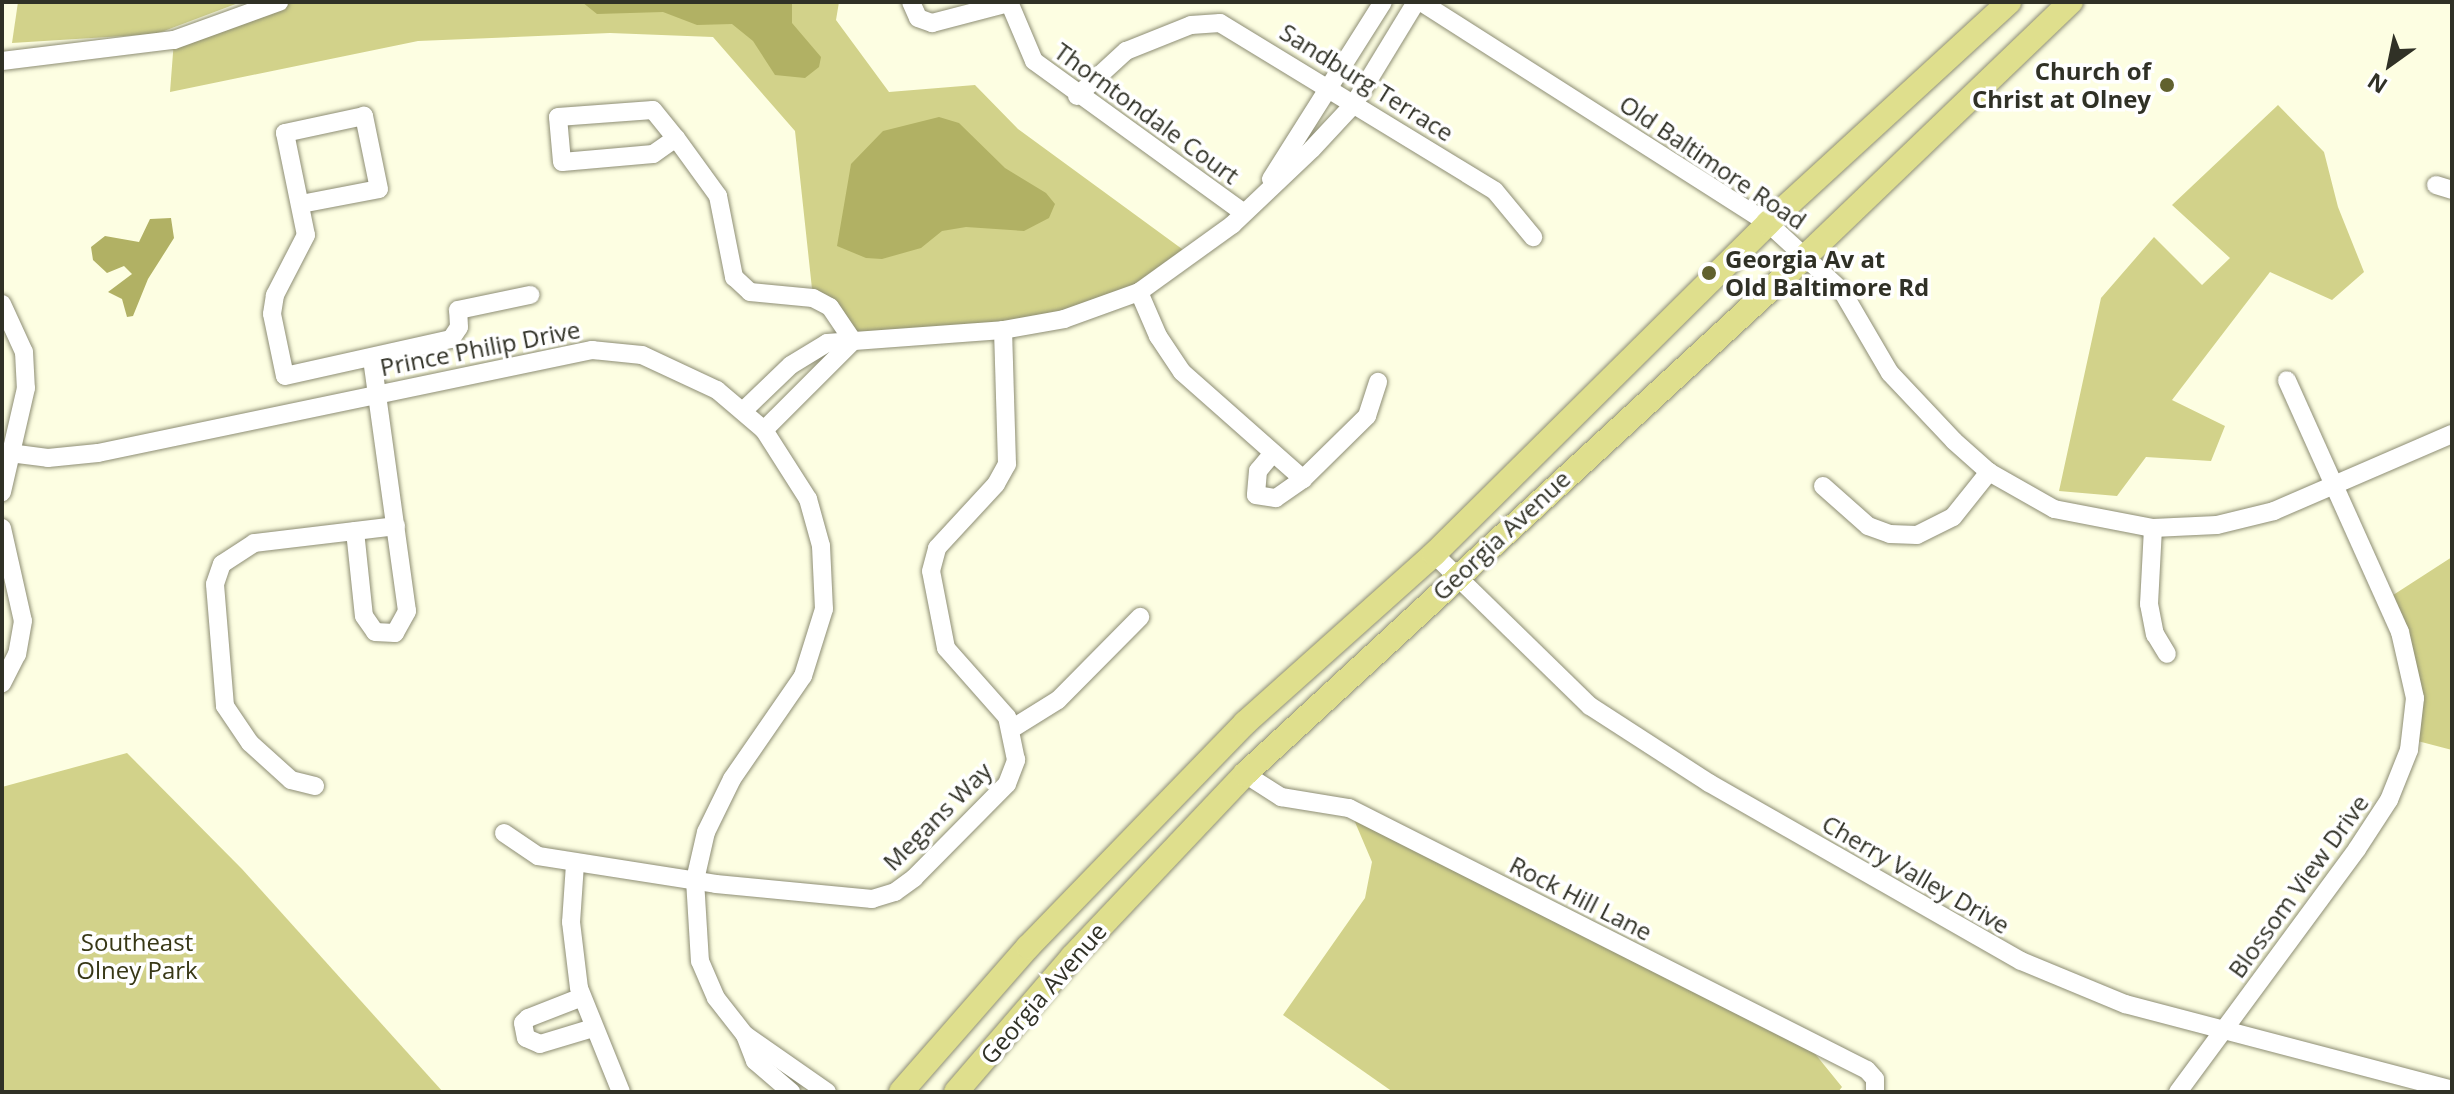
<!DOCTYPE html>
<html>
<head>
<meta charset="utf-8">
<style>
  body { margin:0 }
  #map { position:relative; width:2454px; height:1094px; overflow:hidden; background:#fdfee2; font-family:"Open Sans",sans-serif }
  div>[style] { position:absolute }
  .green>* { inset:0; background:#d2d28a }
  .water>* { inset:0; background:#b1b164 }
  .roads { filter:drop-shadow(0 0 2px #8d8d74) drop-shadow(0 0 2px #8d8d74) }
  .minor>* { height:18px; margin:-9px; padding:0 9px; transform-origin:9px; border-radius:9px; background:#fff }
  .major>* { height:24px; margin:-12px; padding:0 12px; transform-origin:12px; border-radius:12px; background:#dfdf8d }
  .dots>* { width:22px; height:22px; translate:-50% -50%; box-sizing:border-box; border:4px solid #fff; border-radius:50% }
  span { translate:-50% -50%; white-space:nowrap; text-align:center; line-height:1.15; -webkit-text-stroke:7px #fff; paint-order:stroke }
  .poi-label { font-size:24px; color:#303126; font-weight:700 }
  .right { translate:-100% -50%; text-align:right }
  .left { translate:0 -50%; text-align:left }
  .street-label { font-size:24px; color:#303126 }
  .park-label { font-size:24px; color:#383816 }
  .frame { position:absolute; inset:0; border:4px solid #303126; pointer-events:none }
  .north { position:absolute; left:2350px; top:24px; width:80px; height:80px; -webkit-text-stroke:6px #fff; paint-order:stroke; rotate:213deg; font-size:22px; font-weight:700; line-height:32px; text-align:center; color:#303126 }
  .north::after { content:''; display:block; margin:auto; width:28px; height:36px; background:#303126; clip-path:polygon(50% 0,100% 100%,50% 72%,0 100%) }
</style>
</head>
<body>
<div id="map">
  <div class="green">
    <i style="clip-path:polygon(18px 2px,241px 2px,156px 34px,12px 43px)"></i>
    <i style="clip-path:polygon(279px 2px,839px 2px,836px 20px,889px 92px,975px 85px,1018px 129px,1193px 257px,1064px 319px,853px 341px,813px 298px,795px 131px,713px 37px,610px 33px,418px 41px,170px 92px,174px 40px)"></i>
    <i style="clip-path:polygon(2278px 105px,2324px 152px,2338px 207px,2364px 272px,2332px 300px,2270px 272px,2172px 400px,2225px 426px,2211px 461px,2146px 457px,2117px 496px,2059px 491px,2101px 298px,2154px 237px,2202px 285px,2230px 258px,2172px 205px)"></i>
    <i style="clip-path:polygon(2452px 557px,2452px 750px,2410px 739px,2415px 698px,2387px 599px)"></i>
    <i style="clip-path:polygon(127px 753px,242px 869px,443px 1092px,2px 1092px,2px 787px)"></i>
    <i style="clip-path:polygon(1349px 808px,1799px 1034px,1842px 1087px,1838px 1092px,1393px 1092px,1283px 1015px,1365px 898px,1372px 862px)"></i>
  </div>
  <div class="water">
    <i style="clip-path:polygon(582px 2px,792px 2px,792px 23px,821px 57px,819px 67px,805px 78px,775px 75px,753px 41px,732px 24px,697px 25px,663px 12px,597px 14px)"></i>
    <i style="clip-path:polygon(939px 117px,959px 123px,1005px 168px,1046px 193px,1055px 204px,1049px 218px,1024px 231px,966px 227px,942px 231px,921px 248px,882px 259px,866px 258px,837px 246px,851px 164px,883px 131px)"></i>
    <i style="clip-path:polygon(171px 218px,174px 238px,148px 279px,133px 316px,127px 317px,122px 299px,108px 292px,132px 274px,124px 266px,107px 273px,93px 260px,91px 247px,105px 236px,139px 242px,150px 219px)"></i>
  </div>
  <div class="roads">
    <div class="minor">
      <i style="left:911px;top:2px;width:17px;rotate:66deg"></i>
      <i style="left:918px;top:18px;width:15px;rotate:20deg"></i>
      <i style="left:932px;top:23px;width:80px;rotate:-14.6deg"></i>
      <i style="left:1009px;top:2px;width:64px;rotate:67deg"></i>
      <i style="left:1034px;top:61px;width:259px;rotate:35.9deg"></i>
      <i style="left:1421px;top:2px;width:411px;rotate:32.5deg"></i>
      <i style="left:1768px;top:223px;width:100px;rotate:42.6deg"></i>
      <i style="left:1842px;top:291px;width:95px;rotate:59.7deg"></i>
      <i style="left:1890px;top:373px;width:93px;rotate:46.7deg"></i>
      <i style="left:1954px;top:441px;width:47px;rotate:41.5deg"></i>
      <i style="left:1989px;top:472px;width:75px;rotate:29.6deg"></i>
      <i style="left:2054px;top:509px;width:101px;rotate:10.9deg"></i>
      <i style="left:2153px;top:528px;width:64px;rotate:-2.7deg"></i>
      <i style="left:2217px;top:525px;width:59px;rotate:-13.8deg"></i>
      <i style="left:2274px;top:511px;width:194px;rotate:-23.4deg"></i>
      <i style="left:2px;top:61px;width:173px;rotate:-7deg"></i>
      <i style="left:174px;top:40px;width:112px;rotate:-19.9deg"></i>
      <i style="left:1077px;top:96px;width:67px;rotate:-42.6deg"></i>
      <i style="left:1126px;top:51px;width:70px;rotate:-21.8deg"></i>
      <i style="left:1191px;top:25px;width:29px;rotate:-4deg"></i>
      <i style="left:1220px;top:23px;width:322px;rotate:31.4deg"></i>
      <i style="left:1495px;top:191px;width:60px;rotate:50.4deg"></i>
      <i style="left:676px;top:138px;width:28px;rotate:145deg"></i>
      <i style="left:653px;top:154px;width:91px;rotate:175deg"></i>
      <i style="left:562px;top:162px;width:45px;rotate:-95.1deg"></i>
      <i style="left:558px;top:117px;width:95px;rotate:-4.2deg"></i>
      <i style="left:653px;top:110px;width:36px;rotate:51deg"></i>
      <i style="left:676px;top:138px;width:72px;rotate:54.1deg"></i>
      <i style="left:718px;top:196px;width:83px;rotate:78.8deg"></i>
      <i style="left:734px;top:277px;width:22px;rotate:43deg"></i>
      <i style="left:750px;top:292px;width:63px;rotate:5.4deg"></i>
      <i style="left:813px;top:298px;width:19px;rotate:28deg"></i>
      <i style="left:830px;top:307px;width:41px;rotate:55.9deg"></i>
      <i style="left:1271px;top:179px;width:209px;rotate:-57.7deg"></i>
      <i style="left:2436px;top:185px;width:17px;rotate:17deg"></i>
      <i style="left:301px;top:204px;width:79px;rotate:-10.9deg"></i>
      <i style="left:379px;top:189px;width:75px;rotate:-101.6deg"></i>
      <i style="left:364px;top:116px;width:81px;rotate:167.9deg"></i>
      <i style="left:285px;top:133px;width:104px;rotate:78.4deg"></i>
      <i style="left:306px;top:235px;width:68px;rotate:117.3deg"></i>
      <i style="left:275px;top:295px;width:19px;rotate:99deg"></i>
      <i style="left:272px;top:314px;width:63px;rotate:78.2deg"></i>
      <i style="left:285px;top:376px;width:170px;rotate:-12.6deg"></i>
      <i style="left:451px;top:339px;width:14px;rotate:-56deg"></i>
      <i style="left:459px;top:327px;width:17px;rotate:-93deg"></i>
      <i style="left:458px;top:310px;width:74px;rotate:-11.8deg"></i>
      <i style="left:1139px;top:292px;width:48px;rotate:66.6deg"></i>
      <i style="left:1158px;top:336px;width:43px;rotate:56.3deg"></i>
      <i style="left:1182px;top:372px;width:162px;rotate:41.5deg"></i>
      <i style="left:1303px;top:479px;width:90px;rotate:-44.5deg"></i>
      <i style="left:1367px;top:416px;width:36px;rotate:-72deg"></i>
      <i style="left:2px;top:304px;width:53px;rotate:65.4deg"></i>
      <i style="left:24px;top:352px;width:36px;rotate:87deg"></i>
      <i style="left:26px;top:388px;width:107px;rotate:103deg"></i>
      <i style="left:743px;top:411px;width:66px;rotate:-43.8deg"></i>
      <i style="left:791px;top:365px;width:42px;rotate:-31.4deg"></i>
      <i style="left:827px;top:343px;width:176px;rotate:-4.2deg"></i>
      <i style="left:1003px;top:330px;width:62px;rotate:-10.2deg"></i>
      <i style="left:1064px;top:319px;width:80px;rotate:-19.8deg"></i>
      <i style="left:1139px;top:292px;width:115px;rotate:-35.8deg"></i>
      <i style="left:1232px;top:225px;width:110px;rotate:-43.5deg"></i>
      <i style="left:1312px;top:149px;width:62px;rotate:-47deg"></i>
      <i style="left:1354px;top:104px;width:119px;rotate:-58.7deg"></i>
      <i style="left:764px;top:430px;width:126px;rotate:-45deg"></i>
      <i style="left:2px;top:452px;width:46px;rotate:7.4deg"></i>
      <i style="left:48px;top:458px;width:50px;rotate:-5.7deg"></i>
      <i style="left:98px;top:453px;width:505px;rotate:-11.78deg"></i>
      <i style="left:592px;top:350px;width:50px;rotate:5.7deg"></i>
      <i style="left:642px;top:355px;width:83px;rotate:25deg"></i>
      <i style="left:717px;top:390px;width:62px;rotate:40.4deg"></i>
      <i style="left:764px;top:430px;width:82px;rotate:57.5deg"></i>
      <i style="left:808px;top:499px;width:49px;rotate:74.5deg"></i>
      <i style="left:821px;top:546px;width:63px;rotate:87.3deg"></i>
      <i style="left:824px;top:609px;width:70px;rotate:107.4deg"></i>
      <i style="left:803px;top:676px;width:125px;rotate:124.6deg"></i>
      <i style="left:732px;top:779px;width:59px;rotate:116.1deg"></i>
      <i style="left:706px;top:832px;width:49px;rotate:102.9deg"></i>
      <i style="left:695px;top:880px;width:81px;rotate:86.5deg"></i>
      <i style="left:700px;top:961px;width:40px;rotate:66.6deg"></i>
      <i style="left:716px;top:998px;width:47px;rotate:51.9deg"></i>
      <i style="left:745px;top:1035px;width:100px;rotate:34.8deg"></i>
      <i style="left:1273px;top:453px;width:23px;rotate:130deg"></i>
      <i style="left:1258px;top:471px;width:24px;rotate:95deg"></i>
      <i style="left:1256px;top:495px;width:20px;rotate:9deg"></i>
      <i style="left:1276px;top:498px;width:33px;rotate:-35deg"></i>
      <i style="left:1823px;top:486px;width:60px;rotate:41.6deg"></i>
      <i style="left:1868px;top:526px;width:23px;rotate:20deg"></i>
      <i style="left:1890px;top:534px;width:27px;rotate:2deg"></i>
      <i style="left:1917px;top:535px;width:40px;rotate:-26.6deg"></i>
      <i style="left:1953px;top:517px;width:58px;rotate:-51.3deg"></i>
      <i style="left:2px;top:528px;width:95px;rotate:77.3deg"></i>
      <i style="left:23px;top:621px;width:34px;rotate:100deg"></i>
      <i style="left:17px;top:654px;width:33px;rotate:117deg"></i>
      <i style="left:2153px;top:528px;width:76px;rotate:93deg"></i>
      <i style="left:2149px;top:604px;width:31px;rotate:79deg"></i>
      <i style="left:2155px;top:634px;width:23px;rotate:59deg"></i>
      <i style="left:355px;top:531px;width:85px;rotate:84deg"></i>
      <i style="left:364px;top:616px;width:19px;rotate:55deg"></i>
      <i style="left:375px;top:632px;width:20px;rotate:3deg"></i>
      <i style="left:395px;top:633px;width:25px;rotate:-61deg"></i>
      <i style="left:407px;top:611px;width:255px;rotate:-97.9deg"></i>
      <i style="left:1434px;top:554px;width:218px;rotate:44.3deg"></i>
      <i style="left:1590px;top:706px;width:142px;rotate:32.9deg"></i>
      <i style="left:1709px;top:783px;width:359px;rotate:29.7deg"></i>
      <i style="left:2021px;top:961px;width:113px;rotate:22.5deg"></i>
      <i style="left:2125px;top:1004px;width:338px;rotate:14.7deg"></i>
      <i style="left:1013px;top:728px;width:53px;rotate:-31.9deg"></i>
      <i style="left:1058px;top:700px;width:117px;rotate:-45.3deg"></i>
      <i style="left:1245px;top:774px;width:43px;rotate:32.6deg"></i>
      <i style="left:1281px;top:797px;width:69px;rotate:9.2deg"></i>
      <i style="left:1349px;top:808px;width:580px;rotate:26.83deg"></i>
      <i style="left:1867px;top:1070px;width:12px;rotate:48deg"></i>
      <i style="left:1875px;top:1079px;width:13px;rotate:90deg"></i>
      <i style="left:315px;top:786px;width:25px;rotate:-166deg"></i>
      <i style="left:291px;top:780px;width:55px;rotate:-137.9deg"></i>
      <i style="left:250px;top:743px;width:45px;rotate:-124deg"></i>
      <i style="left:225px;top:706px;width:122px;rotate:-94.7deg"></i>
      <i style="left:215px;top:584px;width:21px;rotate:-71deg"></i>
      <i style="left:222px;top:564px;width:38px;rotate:-33deg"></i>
      <i style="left:254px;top:543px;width:143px;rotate:-6.8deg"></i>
      <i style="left:504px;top:833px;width:41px;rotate:34.1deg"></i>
      <i style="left:538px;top:856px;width:180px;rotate:8.9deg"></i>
      <i style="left:716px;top:884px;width:157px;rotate:5.5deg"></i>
      <i style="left:872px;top:899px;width:24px;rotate:-17deg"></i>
      <i style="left:895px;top:892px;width:24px;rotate:-36deg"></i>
      <i style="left:914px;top:878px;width:132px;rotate:-45.3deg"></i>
      <i style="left:1007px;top:784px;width:26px;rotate:-69deg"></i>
      <i style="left:1016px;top:760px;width:44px;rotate:-101.8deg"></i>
      <i style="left:1007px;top:717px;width:92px;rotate:-131.5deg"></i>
      <i style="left:946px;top:648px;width:78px;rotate:-101deg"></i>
      <i style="left:931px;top:571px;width:24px;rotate:-75deg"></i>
      <i style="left:937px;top:548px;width:87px;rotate:-47.3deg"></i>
      <i style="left:996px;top:484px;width:23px;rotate:-61deg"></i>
      <i style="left:1007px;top:464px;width:134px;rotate:-91.7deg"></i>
      <i style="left:575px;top:864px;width:58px;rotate:93.9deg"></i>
      <i style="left:571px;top:922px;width:66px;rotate:83.1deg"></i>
      <i style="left:579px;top:988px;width:112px;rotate:68deg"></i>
      <i style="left:582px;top:997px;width:58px;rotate:158.7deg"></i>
      <i style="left:528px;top:1018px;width:7px;rotate:135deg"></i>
      <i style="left:523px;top:1023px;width:15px;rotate:79deg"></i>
      <i style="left:526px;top:1038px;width:15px;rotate:23deg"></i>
      <i style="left:540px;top:1044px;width:55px;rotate:-16.8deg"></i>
      <i style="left:745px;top:1035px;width:28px;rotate:69deg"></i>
      <i style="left:755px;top:1061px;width:48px;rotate:40.7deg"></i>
      <i style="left:2178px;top:1092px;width:302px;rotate:-53.6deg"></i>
      <i style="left:2357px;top:849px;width:59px;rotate:-56.9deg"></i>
      <i style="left:2389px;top:800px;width:54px;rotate:-68.2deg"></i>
      <i style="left:2409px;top:750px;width:52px;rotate:-83.4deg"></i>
      <i style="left:2415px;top:698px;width:68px;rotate:-102.8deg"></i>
      <i style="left:2400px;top:632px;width:276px;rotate:-114.2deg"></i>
    </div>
    <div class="major">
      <i style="left:901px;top:1092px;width:193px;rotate:-48.8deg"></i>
      <i style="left:1028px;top:947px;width:312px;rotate:-45.9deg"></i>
      <i style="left:1245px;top:723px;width:254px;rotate:-41.8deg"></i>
      <i style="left:1434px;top:554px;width:470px;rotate:-44.7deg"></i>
      <i style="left:1768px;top:223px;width:327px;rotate:-42.5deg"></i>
      <i style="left:956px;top:1092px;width:178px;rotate:-49.3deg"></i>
      <i style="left:1072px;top:957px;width:252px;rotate:-46.6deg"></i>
      <i style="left:1245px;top:774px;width:739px;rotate:-42.7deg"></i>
      <i style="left:1788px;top:273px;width:392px;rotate:-43.8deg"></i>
    </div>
  </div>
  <div class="dots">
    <i style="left:2167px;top:85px;background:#61612e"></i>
    <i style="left:1709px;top:273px;background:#61612e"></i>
  </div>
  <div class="poi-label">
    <span class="right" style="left:2151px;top:85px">Church of<br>Christ at Olney</span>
    <span class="left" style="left:1725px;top:273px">Georgia Av at<br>Old Baltimore Rd</span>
  </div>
  <div class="street-label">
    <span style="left:1367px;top:82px;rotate:32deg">Sandburg Terrace</span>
    <span style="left:1147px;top:113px;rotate:36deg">Thorntondale Court</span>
    <span style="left:1713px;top:162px;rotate:34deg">Old Baltimore Road</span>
    <span style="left:480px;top:348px;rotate:-11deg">Prince Philip Drive</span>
    <span style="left:1501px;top:535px;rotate:-43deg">Georgia Avenue</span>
    <span style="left:937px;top:816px;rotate:-45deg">Megans Way</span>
    <span style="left:1916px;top:874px;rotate:30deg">Cherry Valley Drive</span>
    <span style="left:2298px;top:886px;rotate:-54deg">Blossom View Drive</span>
    <span style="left:1581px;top:898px;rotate:27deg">Rock Hill Lane</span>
    <span style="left:1043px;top:993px;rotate:-49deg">Georgia Avenue</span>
  </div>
  <div class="park-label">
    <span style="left:137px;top:956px">Southeast<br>Olney Park</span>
  </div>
  <div class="frame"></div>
  <div class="north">N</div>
</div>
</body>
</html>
